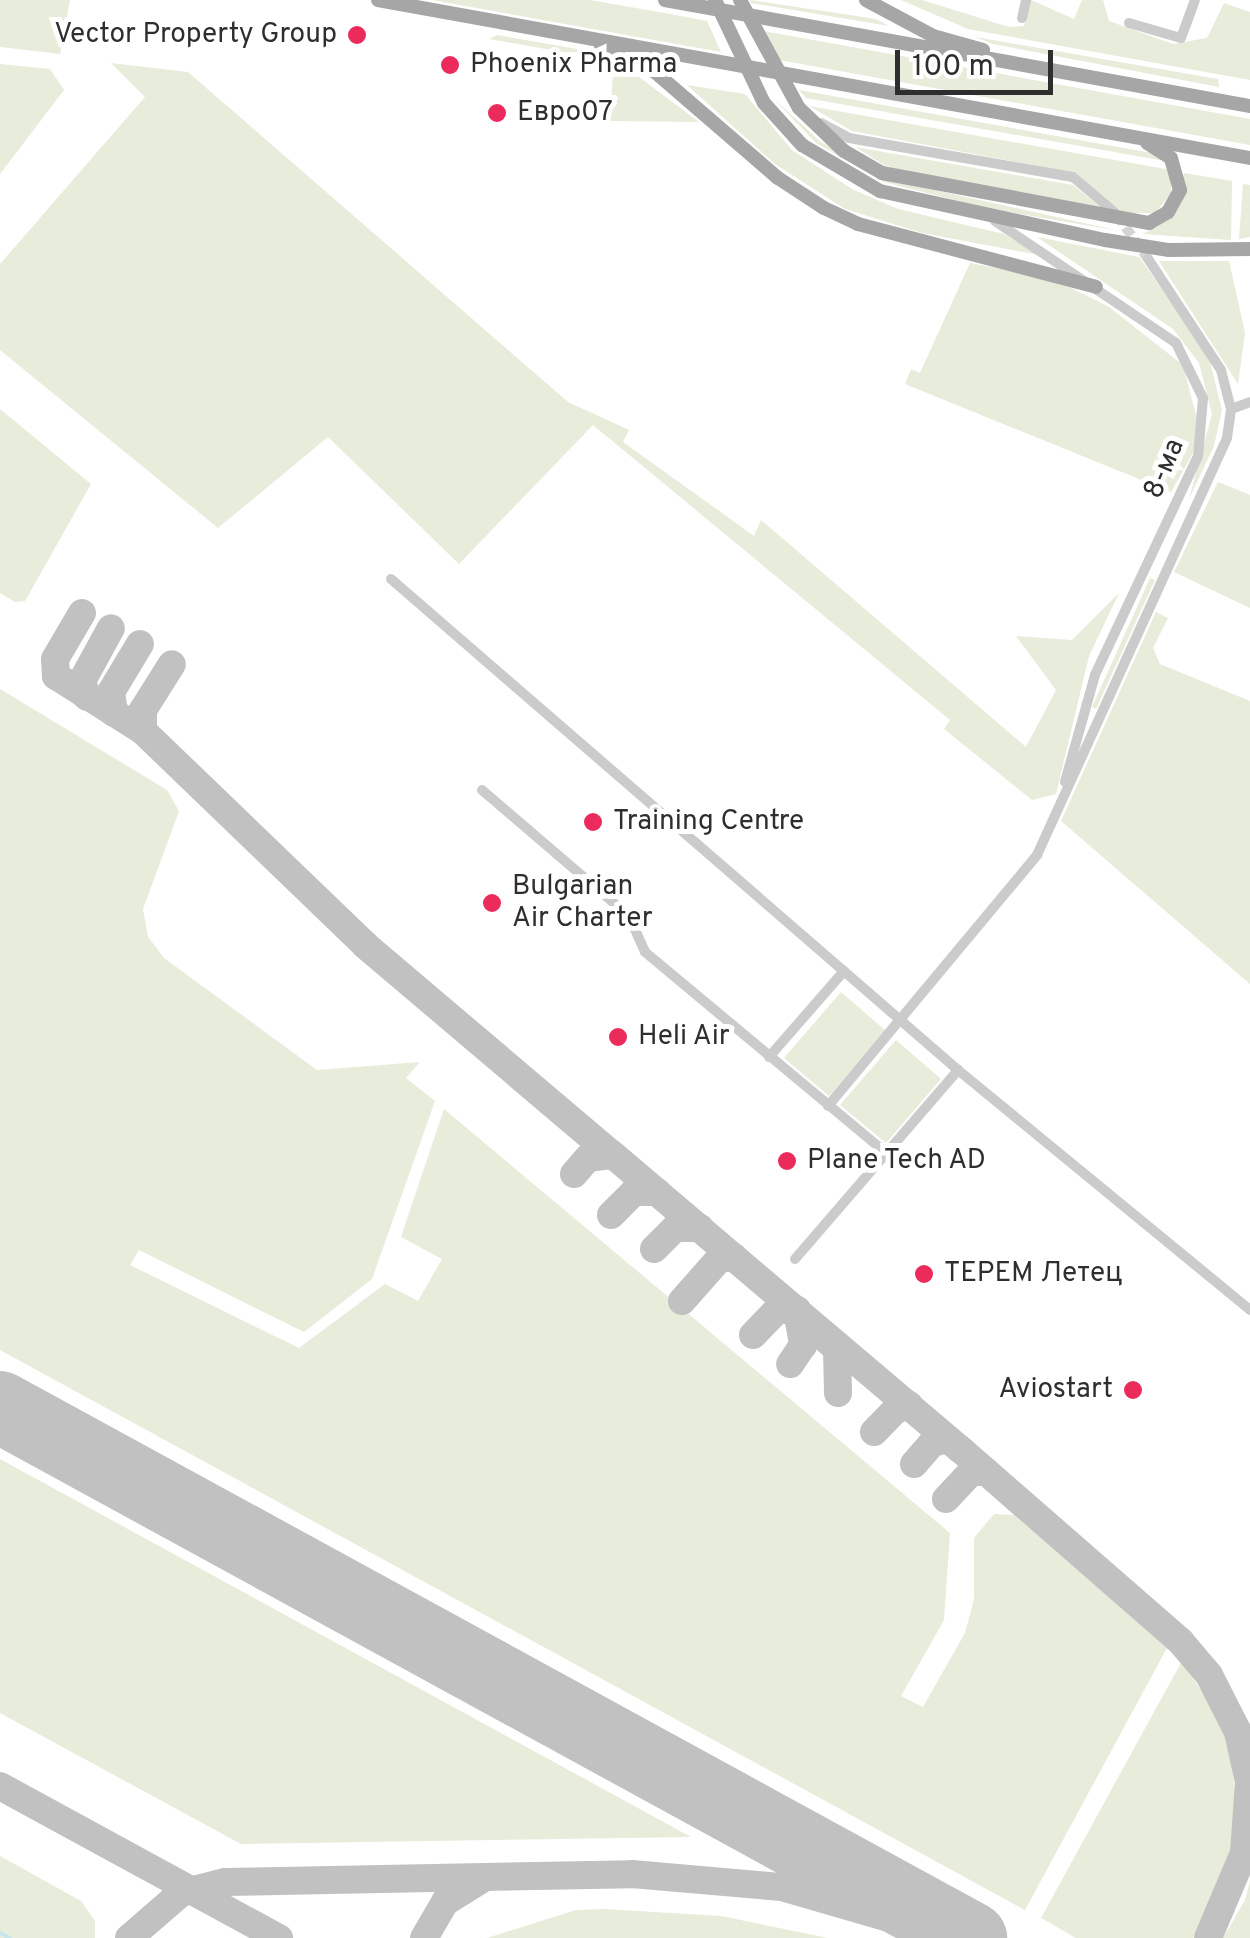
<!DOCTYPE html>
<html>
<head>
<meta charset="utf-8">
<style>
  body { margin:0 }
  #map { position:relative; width:1250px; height:1938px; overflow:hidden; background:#fff; font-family:Overpass,sans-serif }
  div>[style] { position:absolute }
  .green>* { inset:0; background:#e7ecdb }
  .stream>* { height:4px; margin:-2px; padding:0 2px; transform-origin:2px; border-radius:2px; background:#c7e5ec }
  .taxiway>* { height:28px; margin:-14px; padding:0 14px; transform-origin:14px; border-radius:14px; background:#c1c1c1 }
  .runway>* { height:72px; margin:-36px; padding:0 36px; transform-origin:36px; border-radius:36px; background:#c1c1c1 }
  .minor-tunnel>* { height:10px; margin-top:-5px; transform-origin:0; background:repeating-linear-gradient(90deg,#d5d5d5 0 10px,transparent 0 15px) }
  .minor>* { height:10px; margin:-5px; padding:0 5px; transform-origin:5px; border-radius:5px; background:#cbcbcb }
  .major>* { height:14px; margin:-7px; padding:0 7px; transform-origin:7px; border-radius:7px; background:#a6a6a6 }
  .dots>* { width:28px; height:28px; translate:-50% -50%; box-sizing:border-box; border:5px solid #fff; border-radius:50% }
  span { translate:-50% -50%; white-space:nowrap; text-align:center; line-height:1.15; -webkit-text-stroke:10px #fff; paint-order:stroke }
  .poi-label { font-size:28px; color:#2e2e2e }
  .right { translate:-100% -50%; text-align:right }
  .left { translate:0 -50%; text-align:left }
  .street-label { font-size:28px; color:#2e2e2e }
  .scale { position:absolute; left:895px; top:50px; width:158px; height:45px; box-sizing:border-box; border:5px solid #2e2e2e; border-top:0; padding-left:12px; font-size:30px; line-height:35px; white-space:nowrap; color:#2e2e2e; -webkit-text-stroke:8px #fff; paint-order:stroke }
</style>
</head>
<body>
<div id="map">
  <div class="green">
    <i style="clip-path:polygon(0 0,70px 0,60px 54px,0 47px)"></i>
    <i style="clip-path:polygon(432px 0,590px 0,676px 15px,707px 21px,721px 52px)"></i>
    <i style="clip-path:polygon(750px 0,876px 19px,889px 26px,751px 3px)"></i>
    <i style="clip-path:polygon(901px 0,922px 0,1009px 27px,1024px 26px,1031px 0,1074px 19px,1082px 0,1103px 0,1109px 21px,1173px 44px,1207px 38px,1224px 3px,1250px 12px,1250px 80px,968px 29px)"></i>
    <i style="clip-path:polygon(763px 31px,1250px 119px,1250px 145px,779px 60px)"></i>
    <i style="clip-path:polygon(497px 35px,612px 55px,636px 65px,489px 39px)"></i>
    <i style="clip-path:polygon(975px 37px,1218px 79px,1219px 87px,993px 44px)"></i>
    <i style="clip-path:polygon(111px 63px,188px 72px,568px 402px,629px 430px,623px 442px,754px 536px,761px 520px,1026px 747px,1056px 690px,1016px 636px,1072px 640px,1119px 593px,1089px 656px,1056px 794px,1032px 800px,944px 729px,950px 720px,593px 425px,459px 564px,328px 437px,218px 528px,0 350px,0 264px,145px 97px)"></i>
    <i style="clip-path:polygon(0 64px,50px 69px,64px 90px,0 174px)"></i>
    <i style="clip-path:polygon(613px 73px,639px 77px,699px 122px,610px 121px)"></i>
    <i style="clip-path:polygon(687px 85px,745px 94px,792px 150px,852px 189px,898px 209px,1004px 234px,1039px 255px,922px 233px,845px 209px,775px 164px)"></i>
    <i style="clip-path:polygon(799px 90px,1152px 153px,1165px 161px,806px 98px)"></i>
    <i style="clip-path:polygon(773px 98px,821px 142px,889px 180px,1120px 231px,986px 208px,884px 182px,816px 143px)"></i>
    <i style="clip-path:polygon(809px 106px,1171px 170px,1171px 194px,1155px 213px,1121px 213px,1076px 173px,852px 131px)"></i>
    <i style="clip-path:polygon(855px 147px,1073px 185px,1104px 210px,933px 180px,884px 165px)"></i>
    <i style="clip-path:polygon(1184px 173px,1232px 181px,1231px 240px,1143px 234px,1174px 216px)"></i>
    <i style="clip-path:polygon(1243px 184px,1250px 185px,1250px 237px,1239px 239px)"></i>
    <i style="clip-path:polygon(1037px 237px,1139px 257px,1208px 354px,1222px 410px,1214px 446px,1189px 499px,1212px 414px,1199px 363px,1173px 329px)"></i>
    <i style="clip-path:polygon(1159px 261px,1229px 261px,1245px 333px,1238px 384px)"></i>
    <i style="clip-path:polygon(970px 263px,1053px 279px,1109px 307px,1183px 365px,1199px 427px,1192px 455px,1171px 492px,905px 384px,911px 369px,920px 373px)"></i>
    <i style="clip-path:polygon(0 409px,91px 484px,25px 601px,15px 602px,0 593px)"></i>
    <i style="clip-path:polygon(1218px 482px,1250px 495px,1250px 608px,1174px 572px)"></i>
    <i style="clip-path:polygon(1150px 578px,1155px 580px,1096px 709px,1092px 707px)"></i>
    <i style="clip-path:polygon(1156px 612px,1168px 618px,1153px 648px,1160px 664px,1250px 701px,1250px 984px,1061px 821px)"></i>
    <i style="clip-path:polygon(0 689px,167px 790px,179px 811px,143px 909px,148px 937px,164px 958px,317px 1070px,420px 1062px,406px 1078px,435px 1101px,372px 1279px,304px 1332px,139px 1250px,130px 1265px,299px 1348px,385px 1284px,418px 1301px,442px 1259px,401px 1237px,444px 1109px,950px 1533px,944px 1620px,901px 1696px,923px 1707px,965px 1633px,974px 1599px,974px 1538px,994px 1514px,1014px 1515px,1167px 1648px,1025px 1910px,0 1350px)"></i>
    <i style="clip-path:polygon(841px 992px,885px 1030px,829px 1096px,784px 1058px)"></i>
    <i style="clip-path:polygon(896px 1040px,941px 1079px,886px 1143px,840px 1105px)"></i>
    <i style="clip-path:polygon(0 1459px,691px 1837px,241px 1844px,0 1713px)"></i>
    <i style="clip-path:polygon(1182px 1661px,1219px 1718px,1231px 1754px,1237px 1812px,1230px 1857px,1193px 1938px,1076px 1938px,1041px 1918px)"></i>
    <i style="clip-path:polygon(0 1856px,81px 1901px,95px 1921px,95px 1938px,0 1938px)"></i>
    <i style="clip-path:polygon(1250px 1881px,1250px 1938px,1223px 1938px,1245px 1900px)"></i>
    <i style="clip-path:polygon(604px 1909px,721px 1916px,828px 1938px,487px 1938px,576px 1910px)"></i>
  </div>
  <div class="stream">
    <i style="left:0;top:1933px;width:11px;rotate:27deg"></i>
  </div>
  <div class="taxiway">
    <i style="left:82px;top:613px;width:53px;rotate:120.4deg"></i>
    <i style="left:55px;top:659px;width:17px;rotate:87deg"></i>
    <i style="left:56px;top:676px;width:103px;rotate:32.3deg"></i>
    <i style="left:143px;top:731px;width:308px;rotate:43.9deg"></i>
    <i style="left:365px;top:945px;width:325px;rotate:40.3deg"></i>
    <i style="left:87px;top:697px;width:17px;rotate:-107deg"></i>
    <i style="left:82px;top:681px;width:60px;rotate:-61.3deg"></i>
    <i style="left:114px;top:713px;width:21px;rotate:-98deg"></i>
    <i style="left:111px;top:692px;width:56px;rotate:-58.9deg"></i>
    <i style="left:143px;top:731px;width:21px;rotate:-90deg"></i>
    <i style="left:143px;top:710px;width:54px;rotate:-57.8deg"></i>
    <i style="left:574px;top:1174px;width:21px;rotate:-49deg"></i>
    <i style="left:588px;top:1158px;width:25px;rotate:-7deg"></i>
    <i style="left:613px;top:1155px;width:455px;rotate:40.3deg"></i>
    <i style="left:960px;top:1449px;width:293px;rotate:41.1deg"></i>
    <i style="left:1181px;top:1642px;width:43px;rotate:49.7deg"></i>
    <i style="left:1209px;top:1675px;width:64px;rotate:63deg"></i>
    <i style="left:1238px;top:1732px;width:51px;rotate:77.6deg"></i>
    <i style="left:1249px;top:1782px;width:71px;rotate:94deg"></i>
    <i style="left:1244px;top:1853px;width:92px;rotate:113deg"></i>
    <i style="left:611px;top:1215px;width:33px;rotate:-45deg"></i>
    <i style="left:634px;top:1192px;width:23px"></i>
    <i style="left:654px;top:1249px;width:30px;rotate:-45deg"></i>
    <i style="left:675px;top:1228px;width:25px"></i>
    <i style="left:682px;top:1301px;width:56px;rotate:-48.6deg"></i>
    <i style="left:719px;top:1259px;width:15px;rotate:-8deg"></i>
    <i style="left:753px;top:1335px;width:35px;rotate:-46deg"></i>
    <i style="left:777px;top:1310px;width:20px"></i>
    <i style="left:797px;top:1310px;width:36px;rotate:80deg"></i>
    <i style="left:803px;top:1345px;width:23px;rotate:124deg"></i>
    <i style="left:827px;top:1340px;width:13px;rotate:42deg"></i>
    <i style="left:837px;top:1349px;width:44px;rotate:88.7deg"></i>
    <i style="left:874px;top:1432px;width:30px;rotate:-46deg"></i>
    <i style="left:895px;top:1410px;width:15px;rotate:-20deg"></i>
    <i style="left:914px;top:1464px;width:28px;rotate:-49deg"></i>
    <i style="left:932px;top:1443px;width:16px;rotate:-14deg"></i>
    <i style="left:946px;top:1499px;width:37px;rotate:-47deg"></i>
    <i style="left:971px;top:1472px;width:15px"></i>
    <i style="left:0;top:1786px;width:318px;rotate:28.6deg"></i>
    <i style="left:129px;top:1938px;width:69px;rotate:-40.9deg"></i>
    <i style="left:181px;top:1893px;width:45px;rotate:-14deg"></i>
    <i style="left:225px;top:1882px;width:407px;rotate:-1.1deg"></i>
    <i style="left:632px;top:1874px;width:151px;rotate:5deg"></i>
    <i style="left:782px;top:1887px;width:183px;rotate:16.2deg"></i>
    <i style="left:424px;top:1938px;width:42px;rotate:-59.7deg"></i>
    <i style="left:445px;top:1902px;width:44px;rotate:-31.9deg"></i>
  </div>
  <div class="runway">
    <i style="left:0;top:1407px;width:1107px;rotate:28.67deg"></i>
  </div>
  <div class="minor-tunnel">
    <i style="left:1117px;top:215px;width:54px;rotate:54.8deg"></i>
  </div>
  <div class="minor">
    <i style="left:1022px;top:18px;width:18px;rotate:-77deg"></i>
    <i style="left:1129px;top:23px;width:54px;rotate:16.1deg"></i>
    <i style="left:1181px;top:38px;width:40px;rotate:-69.8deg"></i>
    <i style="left:821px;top:123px;width:32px;rotate:28deg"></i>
    <i style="left:849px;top:138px;width:227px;rotate:9.9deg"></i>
    <i style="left:1073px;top:177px;width:54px;rotate:40.5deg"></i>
    <i style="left:995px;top:221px;width:218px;rotate:34deg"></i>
    <i style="left:1176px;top:343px;width:61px;rotate:63.9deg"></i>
    <i style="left:1203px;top:398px;width:58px;rotate:94.9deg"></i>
    <i style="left:1198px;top:456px;width:242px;rotate:115.2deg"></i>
    <i style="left:1095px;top:675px;width:111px;rotate:105.7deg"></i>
    <i style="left:1231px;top:409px;width:20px;rotate:-20deg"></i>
    <i style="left:391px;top:579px;width:750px;rotate:40.89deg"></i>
    <i style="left:958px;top:1070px;width:378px;rotate:39.4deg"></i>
    <i style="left:482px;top:790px;width:194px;rotate:40.6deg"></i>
    <i style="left:629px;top:916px;width:39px;rotate:66deg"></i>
    <i style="left:645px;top:952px;width:314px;rotate:39.8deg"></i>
    <i style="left:769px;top:1057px;width:114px;rotate:-48.9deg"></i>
    <i style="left:828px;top:1106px;width:327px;rotate:-50.2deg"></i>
    <i style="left:1037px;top:855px;width:458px;rotate:-65.5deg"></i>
    <i style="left:1227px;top:438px;width:29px;rotate:-82deg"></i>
    <i style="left:1231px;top:409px;width:40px;rotate:-104.4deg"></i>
    <i style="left:1221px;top:370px;width:133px;rotate:-123.3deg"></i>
    <i style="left:795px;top:1259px;width:250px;rotate:-49.2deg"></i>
  </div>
  <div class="major">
    <i style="left:378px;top:0;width:886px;rotate:10.27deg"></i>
    <i style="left:665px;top:0;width:595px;rotate:10.27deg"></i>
    <i style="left:715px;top:0;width:114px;rotate:64.6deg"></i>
    <i style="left:764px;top:103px;width:57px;rotate:47.9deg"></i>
    <i style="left:802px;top:145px;width:91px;rotate:30.5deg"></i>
    <i style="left:880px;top:191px;width:230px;rotate:12.3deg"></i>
    <i style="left:1105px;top:240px;width:65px;rotate:8.9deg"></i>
    <i style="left:1169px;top:250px;width:81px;rotate:-0.7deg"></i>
    <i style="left:740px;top:0;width:123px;rotate:61.4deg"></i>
    <i style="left:799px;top:108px;width:62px;rotate:43.7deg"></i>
    <i style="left:844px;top:151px;width:44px;rotate:30.1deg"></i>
    <i style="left:882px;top:173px;width:272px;rotate:10.6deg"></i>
    <i style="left:1149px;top:223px;width:22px;rotate:-30deg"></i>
    <i style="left:1168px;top:212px;width:25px;rotate:-61deg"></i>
    <i style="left:1180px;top:190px;width:33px;rotate:-106deg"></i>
    <i style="left:1171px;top:158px;width:28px;rotate:-148deg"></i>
    <i style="left:866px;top:0;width:76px;rotate:28.2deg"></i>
    <i style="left:933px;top:36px;width:52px;rotate:15.6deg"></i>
    <i style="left:601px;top:46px;width:60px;rotate:25.7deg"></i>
    <i style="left:655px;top:72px;width:162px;rotate:40.8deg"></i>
    <i style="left:778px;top:178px;width:55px;rotate:33.1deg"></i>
    <i style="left:824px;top:208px;width:38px;rotate:25deg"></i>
    <i style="left:858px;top:224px;width:246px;rotate:14.8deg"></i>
  </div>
  <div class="dots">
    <i style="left:357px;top:35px;background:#ea2b5c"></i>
    <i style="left:450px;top:65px;background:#ea2b5c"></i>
    <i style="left:497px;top:113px;background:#ea2b5c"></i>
    <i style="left:593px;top:822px;background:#ea2b5c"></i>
    <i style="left:492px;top:903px;background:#ea2b5c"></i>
    <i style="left:618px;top:1037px;background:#ea2b5c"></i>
    <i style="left:787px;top:1161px;background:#ea2b5c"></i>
    <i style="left:924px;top:1274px;background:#ea2b5c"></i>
    <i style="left:1133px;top:1390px;background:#ea2b5c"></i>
  </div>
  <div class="poi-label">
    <span class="right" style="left:337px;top:35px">Vector Property Group</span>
    <span class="left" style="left:470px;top:65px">Phoenix Pharma</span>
    <span class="left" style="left:517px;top:113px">Евро07</span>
    <span class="left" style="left:613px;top:822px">Training Centre</span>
    <span class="left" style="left:512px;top:903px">Bulgarian<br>Air Charter</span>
    <span class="left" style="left:638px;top:1037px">Heli Air</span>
    <span class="left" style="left:807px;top:1161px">Plane Tech AD</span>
    <span class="left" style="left:944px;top:1274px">ТЕРЕМ Летец</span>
    <span class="right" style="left:1113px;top:1390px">Aviostart</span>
  </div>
  <div class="street-label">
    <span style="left:1165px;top:469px;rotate:-67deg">8-ма</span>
  </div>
  <div class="scale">100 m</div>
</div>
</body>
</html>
